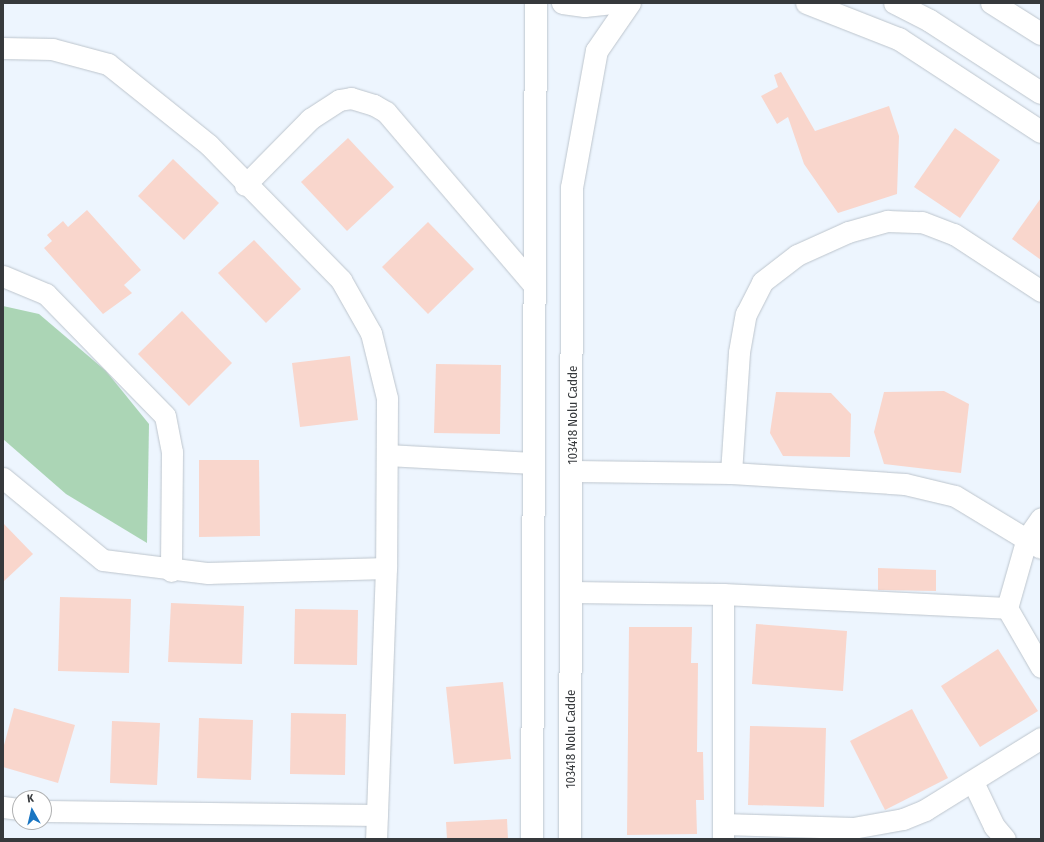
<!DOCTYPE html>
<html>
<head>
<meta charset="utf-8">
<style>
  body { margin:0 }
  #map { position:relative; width:1044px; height:842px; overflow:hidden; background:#edf5fe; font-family:"Fira Sans Condensed",sans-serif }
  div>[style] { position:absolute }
  .green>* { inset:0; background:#abd5b5 }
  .building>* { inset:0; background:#f9d6cc }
  .roads { filter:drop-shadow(0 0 1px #bdc5cd) drop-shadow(0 0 1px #bdc5cd) }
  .minor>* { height:21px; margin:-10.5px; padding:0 10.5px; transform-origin:10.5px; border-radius:10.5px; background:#fff }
  .tertiary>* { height:22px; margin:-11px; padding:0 11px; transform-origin:11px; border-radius:11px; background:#fff }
  .secondary>* { height:22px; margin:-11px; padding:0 11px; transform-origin:11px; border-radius:11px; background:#fff }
  .primary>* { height:22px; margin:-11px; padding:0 11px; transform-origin:11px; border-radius:11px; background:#fff }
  span { translate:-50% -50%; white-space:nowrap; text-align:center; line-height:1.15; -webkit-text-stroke:3px #fff; paint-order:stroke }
  .street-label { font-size:13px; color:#36393c }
  .frame { position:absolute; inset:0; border:4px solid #36393c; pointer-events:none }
  .north { position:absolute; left:12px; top:790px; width:40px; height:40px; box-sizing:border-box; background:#fff; border:1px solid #afb0b1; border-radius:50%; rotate:352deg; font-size:11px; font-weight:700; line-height:16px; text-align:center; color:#36393c }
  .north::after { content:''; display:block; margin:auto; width:14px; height:18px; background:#1975c2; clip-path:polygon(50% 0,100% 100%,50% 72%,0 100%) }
</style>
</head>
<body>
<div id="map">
  <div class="green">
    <i style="clip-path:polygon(3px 306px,39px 314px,106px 371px,149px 424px,147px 543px,66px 494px,3px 439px)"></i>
  </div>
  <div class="building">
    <i style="clip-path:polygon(781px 72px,815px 131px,889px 106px,899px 136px,897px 194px,838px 213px,804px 164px,788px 117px,777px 124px,761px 96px,778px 87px,774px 75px)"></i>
    <i style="clip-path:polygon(955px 128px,1000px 160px,960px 218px,914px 187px)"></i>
    <i style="clip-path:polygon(348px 138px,394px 187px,347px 231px,301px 182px)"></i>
    <i style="clip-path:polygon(173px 159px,219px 203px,184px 240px,138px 196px)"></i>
    <i style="clip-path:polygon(1041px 198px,1041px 260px,1012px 239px)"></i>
    <i style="clip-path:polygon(87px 210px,141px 270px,124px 285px,132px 293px,103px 314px,44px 248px,52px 241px,47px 235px,63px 221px,68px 227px)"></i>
    <i style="clip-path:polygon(428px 222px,474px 269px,428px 314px,382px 267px)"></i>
    <i style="clip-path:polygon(254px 240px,301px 289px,266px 323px,218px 273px)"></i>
    <i style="clip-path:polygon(182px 311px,232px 363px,189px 406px,138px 354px)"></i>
    <i style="clip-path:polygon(350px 356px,358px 420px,300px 427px,292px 363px)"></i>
    <i style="clip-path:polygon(436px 364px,501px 365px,500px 434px,434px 433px)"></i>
    <i style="clip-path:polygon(944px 391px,969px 404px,961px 473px,884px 464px,874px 432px,884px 392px)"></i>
    <i style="clip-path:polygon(776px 392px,831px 393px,851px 414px,850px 457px,783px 456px,770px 433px)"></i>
    <i style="clip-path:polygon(199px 460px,259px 460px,260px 536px,199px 537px)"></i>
    <i style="clip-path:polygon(3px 523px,33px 554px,3px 582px)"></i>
    <i style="clip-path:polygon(878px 568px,936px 570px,936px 591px,878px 590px)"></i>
    <i style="clip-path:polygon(60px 597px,131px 599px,129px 673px,58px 671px)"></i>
    <i style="clip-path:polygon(171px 603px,244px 606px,242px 664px,168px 662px)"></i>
    <i style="clip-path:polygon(295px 609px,358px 610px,357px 665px,294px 664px)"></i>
    <i style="clip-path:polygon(756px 624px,847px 631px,843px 691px,752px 684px)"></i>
    <i style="clip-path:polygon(629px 627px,692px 627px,691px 663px,698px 663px,697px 752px,703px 752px,704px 800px,696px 800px,697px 834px,627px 835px)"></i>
    <i style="clip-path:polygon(998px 649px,1038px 711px,980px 747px,941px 686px)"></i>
    <i style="clip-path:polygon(503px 682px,511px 759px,454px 764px,446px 687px)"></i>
    <i style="clip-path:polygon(14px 708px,75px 725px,58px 783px,3px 767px,3px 749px)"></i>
    <i style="clip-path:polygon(912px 709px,948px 778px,885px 810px,850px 741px)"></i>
    <i style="clip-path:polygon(291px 713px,346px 714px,345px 775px,290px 774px)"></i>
    <i style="clip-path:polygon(199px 718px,253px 720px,251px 780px,197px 778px)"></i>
    <i style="clip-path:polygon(112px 721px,160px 723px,157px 785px,110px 783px)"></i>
    <i style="clip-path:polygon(750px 726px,826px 728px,824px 807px,748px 805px)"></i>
    <i style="clip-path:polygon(507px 819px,508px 839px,447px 839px,446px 822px)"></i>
  </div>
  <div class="roads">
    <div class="minor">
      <i style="left:3px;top:48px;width:49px;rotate:1.2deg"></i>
      <i style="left:52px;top:49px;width:58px;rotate:15deg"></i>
      <i style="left:108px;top:64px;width:129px;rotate:38.7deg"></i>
      <i style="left:209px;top:145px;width:189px;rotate:45.6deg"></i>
      <i style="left:341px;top:280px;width:61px;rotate:60.5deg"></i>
      <i style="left:371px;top:333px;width:67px;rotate:76.2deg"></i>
      <i style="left:387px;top:398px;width:170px;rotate:90.3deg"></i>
      <i style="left:386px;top:568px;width:271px;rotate:92.1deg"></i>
      <i style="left:245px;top:185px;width:93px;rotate:-45.4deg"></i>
      <i style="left:310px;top:119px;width:35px;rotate:-33deg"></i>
      <i style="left:339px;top:100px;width:12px;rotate:-9deg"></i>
      <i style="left:351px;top:98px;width:24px;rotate:17deg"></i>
      <i style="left:374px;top:105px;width:14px;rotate:30deg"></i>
      <i style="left:386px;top:112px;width:225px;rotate:49.5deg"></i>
      <i style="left:3px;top:276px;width:47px;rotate:22.7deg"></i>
      <i style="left:46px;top:294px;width:170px;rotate:45.7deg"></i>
      <i style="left:165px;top:416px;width:37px;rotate:79deg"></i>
      <i style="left:172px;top:452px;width:119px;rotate:90.5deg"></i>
      <i style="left:387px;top:455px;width:146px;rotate:3.1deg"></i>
      <i style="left:573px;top:471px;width:158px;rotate:0.7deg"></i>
      <i style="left:731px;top:473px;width:174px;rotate:3.6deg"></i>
      <i style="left:905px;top:484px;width:51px;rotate:13.5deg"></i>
      <i style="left:955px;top:496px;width:100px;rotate:31.2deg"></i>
      <i style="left:731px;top:473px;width:121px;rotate:-86.2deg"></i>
      <i style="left:739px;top:352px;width:39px;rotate:-80deg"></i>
      <i style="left:746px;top:314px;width:36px;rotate:-63deg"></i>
      <i style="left:762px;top:282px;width:44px;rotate:-37.6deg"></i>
      <i style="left:797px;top:255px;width:56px;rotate:-24.3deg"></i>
      <i style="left:848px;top:232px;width:41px;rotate:-15.8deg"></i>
      <i style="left:887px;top:221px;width:35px;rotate:2deg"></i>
      <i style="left:922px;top:222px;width:34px;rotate:21deg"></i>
      <i style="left:954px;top:234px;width:104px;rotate:33.2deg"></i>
      <i style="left:3px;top:478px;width:129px;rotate:39.4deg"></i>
      <i style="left:103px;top:560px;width:106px;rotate:7.1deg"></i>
      <i style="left:208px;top:573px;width:178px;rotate:-1.6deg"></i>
      <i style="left:571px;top:592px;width:152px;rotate:0.8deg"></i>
      <i style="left:723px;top:594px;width:284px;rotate:2.8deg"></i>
      <i style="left:1007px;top:608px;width:68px;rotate:60deg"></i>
      <i style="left:723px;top:594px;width:245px;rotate:90deg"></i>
      <i style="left:1007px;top:608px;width:73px;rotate:-74.1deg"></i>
      <i style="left:1027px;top:538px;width:24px;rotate:-55deg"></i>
      <i style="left:973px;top:782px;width:49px;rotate:64.5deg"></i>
      <i style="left:994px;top:826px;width:17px;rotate:50deg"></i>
      <i style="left:3px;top:807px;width:17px;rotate:7deg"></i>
      <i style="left:44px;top:811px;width:333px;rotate:0.7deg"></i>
      <i style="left:723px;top:824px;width:130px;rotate:1.8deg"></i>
      <i style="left:853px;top:828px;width:51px;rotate:-10.2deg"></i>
      <i style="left:903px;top:819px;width:24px;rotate:-22deg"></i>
      <i style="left:925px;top:810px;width:137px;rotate:-31.8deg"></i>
    </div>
    <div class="tertiary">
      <i style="left:563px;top:3px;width:22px;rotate:8deg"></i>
      <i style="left:585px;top:6px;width:28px;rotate:-6deg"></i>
      <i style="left:807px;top:3px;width:99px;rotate:21.4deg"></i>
      <i style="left:899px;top:39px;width:170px;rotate:33.2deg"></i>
    </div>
    <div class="secondary">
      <i style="left:532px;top:839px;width:836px;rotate:-89.73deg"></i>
      <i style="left:570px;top:839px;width:651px;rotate:-89.82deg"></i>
      <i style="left:572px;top:188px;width:139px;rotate:-79.7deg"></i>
      <i style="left:597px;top:51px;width:58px;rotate:-55.5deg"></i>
    </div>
    <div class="primary">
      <i style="left:895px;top:3px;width:39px;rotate:27deg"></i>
      <i style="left:930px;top:21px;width:132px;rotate:33deg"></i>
      <i style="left:992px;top:3px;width:58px;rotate:32.3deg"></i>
    </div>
  </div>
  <div class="street-label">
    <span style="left:573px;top:415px;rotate:-90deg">103418 Nolu Cadde</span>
    <span style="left:571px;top:739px;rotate:-90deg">103418 Nolu Cadde</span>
  </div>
  <div class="frame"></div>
  <div class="north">K</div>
</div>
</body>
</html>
